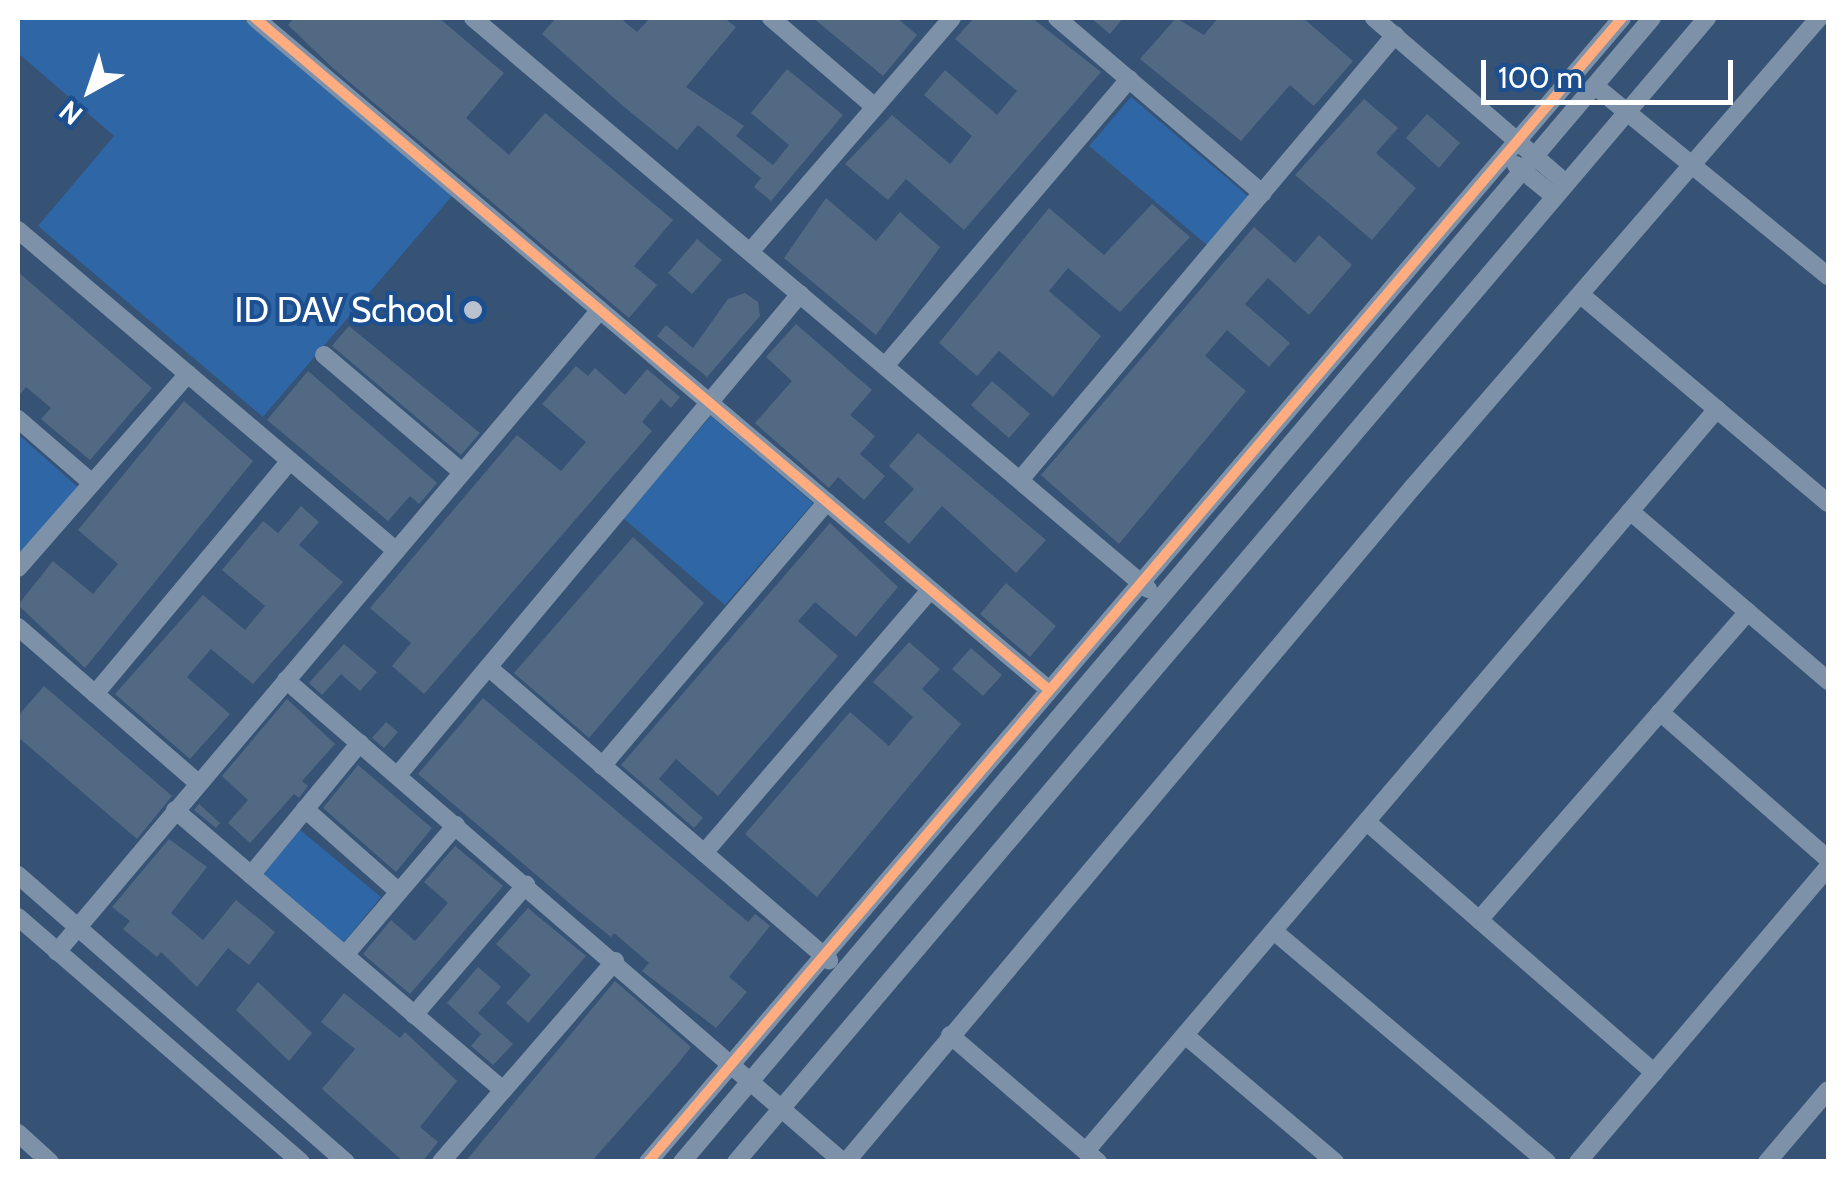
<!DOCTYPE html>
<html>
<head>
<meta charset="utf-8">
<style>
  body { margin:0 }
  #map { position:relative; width:1846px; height:1179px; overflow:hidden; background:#365274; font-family:Cabin,sans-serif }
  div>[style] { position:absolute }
  .green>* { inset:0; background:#2f66a5 }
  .building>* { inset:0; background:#526984 }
  .minor>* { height:18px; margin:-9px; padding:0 9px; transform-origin:9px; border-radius:9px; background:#7d92a8 }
  .cycleway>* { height:10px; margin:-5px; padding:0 5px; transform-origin:5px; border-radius:5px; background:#ffac80 }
  .dots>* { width:28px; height:28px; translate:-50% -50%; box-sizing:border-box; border:5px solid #1b4f8f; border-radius:50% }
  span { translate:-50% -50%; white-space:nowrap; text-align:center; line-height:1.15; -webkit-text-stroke:8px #1b4f8f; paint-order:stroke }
  .poi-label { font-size:35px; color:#fff }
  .right { translate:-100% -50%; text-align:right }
  .frame { position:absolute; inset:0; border:20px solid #fff; pointer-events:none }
  .north { position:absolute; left:40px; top:40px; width:100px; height:100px; -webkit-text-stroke:8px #1b4f8f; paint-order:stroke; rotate:220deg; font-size:28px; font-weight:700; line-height:40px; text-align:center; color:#fff }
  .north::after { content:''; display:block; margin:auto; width:35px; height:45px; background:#fff; clip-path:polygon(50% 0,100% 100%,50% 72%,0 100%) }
  .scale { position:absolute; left:1481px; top:60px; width:252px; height:45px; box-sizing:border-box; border:5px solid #fff; border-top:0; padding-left:12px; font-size:30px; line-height:35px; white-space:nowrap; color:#fff; -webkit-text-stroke:8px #1b4f8f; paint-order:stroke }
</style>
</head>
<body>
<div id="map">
  <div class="green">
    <i style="clip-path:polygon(18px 18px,242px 18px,452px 196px,263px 417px,38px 226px,114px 136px,18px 53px)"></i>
    <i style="clip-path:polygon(1131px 97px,1248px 196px,1207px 245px,1089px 146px)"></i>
    <i style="clip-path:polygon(711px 416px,813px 503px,725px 605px,623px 518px)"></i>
    <i style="clip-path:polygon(18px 434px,79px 488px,18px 558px)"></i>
    <i style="clip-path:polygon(299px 829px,381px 897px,343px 943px,261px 875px)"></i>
  </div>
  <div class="building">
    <i style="clip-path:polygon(294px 18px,439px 18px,504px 73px,466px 118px,509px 155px,545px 113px,673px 220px,634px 266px,657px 285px,629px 318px,335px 70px,288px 25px)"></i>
    <i style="clip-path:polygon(556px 18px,620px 18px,637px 32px,650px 18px,724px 18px,736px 27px,686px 87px,744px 126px,736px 136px,773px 165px,789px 145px,751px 113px,787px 69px,843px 115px,771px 201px,754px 187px,761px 178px,698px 125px,677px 150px,623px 106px,542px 34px)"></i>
    <i style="clip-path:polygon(813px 18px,897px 18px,917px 35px,883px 76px)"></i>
    <i style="clip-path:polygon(974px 18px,1032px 18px,1101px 72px,964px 230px,906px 179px,888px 200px,845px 164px,892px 115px,950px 164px,972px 136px,924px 95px,945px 70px,997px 115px,1017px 91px,955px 39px)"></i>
    <i style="clip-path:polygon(1091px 18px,1123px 18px,1110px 34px)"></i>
    <i style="clip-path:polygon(1176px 18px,1204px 35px,1218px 18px,1303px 18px,1353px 61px,1314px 106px,1290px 85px,1241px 141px,1140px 59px)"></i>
    <i style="clip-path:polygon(1364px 99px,1398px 128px,1376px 153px,1416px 188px,1372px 240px,1295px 175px)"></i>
    <i style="clip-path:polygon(1427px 114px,1460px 143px,1439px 168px,1406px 138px)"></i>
    <i style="clip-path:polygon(826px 198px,876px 241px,900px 212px,940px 247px,876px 335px,784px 258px)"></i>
    <i style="clip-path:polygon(1152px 204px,1190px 237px,1120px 312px,1068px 268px,1049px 291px,1101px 336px,1053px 397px,999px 351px,977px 376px,939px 343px,1049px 208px,1104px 255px)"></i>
    <i style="clip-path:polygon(1254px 227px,1295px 263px,1319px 235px,1352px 265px,1309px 315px,1268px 278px,1245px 304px,1290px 343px,1269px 367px,1227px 330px,1205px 356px,1246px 391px,1119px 544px,1041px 475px)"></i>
    <i style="clip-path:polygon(697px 239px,722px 260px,692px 294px,668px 273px)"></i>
    <i style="clip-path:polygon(18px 272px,152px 388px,90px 460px,41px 419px,51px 408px,26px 387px,18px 397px)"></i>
    <i style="clip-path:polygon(745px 293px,758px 302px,760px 316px,707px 377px,657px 336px,666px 325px,693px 348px,728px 299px)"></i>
    <i style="clip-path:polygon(796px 324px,872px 390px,850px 415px,875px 436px,860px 454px,885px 476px,864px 500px,838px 477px,829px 488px,755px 423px,792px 381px,766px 357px)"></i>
    <i style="clip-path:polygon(349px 326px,480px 433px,461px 455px,332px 346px)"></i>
    <i style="clip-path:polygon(576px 366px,588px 376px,595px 368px,625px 395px,647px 369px,680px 397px,671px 408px,661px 399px,642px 422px,652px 431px,634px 452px,424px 694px,392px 666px,411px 643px,370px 608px,517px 435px,561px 471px,586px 442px,542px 404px)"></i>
    <i style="clip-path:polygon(308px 371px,437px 483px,419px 504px,410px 496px,388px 521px,267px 420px)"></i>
    <i style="clip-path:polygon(992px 381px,1030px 414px,1009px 438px,971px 405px)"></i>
    <i style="clip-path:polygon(184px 401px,253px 461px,85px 668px,18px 605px,53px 561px,93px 594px,118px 564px,78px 530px)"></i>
    <i style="clip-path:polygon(918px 433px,1046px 540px,1016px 573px,942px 506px,909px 544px,884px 522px,914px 489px,889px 466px)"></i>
    <i style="clip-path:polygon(301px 506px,319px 522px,299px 545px,343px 582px,253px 684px,211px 649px,187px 677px,230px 714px,190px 759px,115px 694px,203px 595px,245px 630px,265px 606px,222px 570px,263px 521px,278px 533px)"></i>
    <i style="clip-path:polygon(830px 523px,898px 587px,856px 637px,815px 602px,798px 621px,838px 656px,718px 796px,676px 759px,659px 779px,703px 818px,694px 828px,621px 765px)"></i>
    <i style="clip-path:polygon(633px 537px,704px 603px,589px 738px,514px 673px)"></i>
    <i style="clip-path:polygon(1006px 583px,1056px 626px,1030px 657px,980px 614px)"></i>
    <i style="clip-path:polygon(909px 642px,940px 669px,922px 689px,961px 724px,817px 897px,745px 834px,850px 712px,889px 746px,913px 717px,873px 682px)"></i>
    <i style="clip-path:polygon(344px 644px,377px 672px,360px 691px,341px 674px,322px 695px,309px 683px)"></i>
    <i style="clip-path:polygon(971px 648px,1002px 675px,983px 696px,952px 669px)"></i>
    <i style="clip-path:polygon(44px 686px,172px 796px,137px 839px,18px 737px,18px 716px)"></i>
    <i style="clip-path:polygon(483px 698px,748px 922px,755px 914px,770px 926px,729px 977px,747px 992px,716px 1028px,642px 971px,649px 963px,614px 933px,611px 937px,575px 908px,418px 774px)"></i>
    <i style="clip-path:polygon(287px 699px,335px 744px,302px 781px,308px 786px,299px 798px,294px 794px,250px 843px,228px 823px,248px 800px,222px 776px)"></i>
    <i style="clip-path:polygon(386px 722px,398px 732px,384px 748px,372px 738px)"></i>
    <i style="clip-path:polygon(358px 765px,432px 828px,396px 872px,323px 808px)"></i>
    <i style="clip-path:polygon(199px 804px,220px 823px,216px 828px,194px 810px)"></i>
    <i style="clip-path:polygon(169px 839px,207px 867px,171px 913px,203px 940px,236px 900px,275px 932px,249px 965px,228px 948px,197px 987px,161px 952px,157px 957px,123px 929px,130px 921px,112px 907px)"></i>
    <i style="clip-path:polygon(455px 846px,503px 886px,410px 994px,363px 954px,391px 920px,415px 941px,448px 903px,424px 882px)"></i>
    <i style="clip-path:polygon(528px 908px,586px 956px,528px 1023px,506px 1003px,531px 975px,496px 944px)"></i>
    <i style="clip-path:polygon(478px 967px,501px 987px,478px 1013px,513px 1044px,493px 1065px,471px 1046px,481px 1034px,447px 1003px)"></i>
    <i style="clip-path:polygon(615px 981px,691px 1047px,676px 1066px,591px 1162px,465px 1162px)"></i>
    <i style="clip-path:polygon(258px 982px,312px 1033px,289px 1061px,236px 1010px)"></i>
    <i style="clip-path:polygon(344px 993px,400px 1038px,405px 1032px,457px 1081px,420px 1127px,438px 1142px,422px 1162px,404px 1162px,322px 1089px,355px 1049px,321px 1022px)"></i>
  </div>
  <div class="minor">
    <i style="left:255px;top:18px;width:1039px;rotate:40.24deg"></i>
    <i style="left:473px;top:18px;width:884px;rotate:40.23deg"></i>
    <i style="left:771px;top:18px;width:137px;rotate:40.6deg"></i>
    <i style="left:1057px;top:18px;width:270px;rotate:40.5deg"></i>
    <i style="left:1374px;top:18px;width:253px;rotate:40.7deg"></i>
    <i style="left:1595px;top:86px;width:301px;rotate:39.2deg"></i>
    <i style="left:1516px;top:165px;width:49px;rotate:39.2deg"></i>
    <i style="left:18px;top:230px;width:496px;rotate:40.3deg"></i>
    <i style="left:750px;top:252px;width:309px;rotate:-49.2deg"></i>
    <i style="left:1581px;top:295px;width:323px;rotate:40.1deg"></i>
    <i style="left:324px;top:355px;width:181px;rotate:40.3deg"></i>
    <i style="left:885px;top:366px;width:377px;rotate:-49.6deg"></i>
    <i style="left:18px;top:419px;width:98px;rotate:40.9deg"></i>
    <i style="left:1020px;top:480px;width:582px;rotate:-49.88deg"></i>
    <i style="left:1630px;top:511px;width:261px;rotate:40.6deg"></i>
    <i style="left:18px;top:568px;width:258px;rotate:-48.8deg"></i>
    <i style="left:18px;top:627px;width:238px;rotate:40.9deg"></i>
    <i style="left:488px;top:667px;width:450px;rotate:40.7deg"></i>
    <i style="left:286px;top:680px;width:737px;rotate:40.87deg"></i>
    <i style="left:95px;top:694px;width:304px;rotate:-50.1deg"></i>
    <i style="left:1660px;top:712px;width:223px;rotate:41.2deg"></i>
    <i style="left:602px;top:766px;width:347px;rotate:-49.6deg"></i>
    <i style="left:398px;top:775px;width:627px;rotate:-50.11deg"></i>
    <i style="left:305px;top:809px;width:125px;rotate:41.4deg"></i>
    <i style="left:175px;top:810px;width:431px;rotate:40.5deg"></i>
    <i style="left:1367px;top:822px;width:381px;rotate:41.1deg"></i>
    <i style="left:704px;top:853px;width:347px;rotate:-49.3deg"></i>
    <i style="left:18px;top:875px;width:436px;rotate:41.2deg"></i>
    <i style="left:251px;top:875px;width:171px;rotate:-50.5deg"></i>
    <i style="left:18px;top:917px;width:374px;rotate:40.9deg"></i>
    <i style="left:1479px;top:920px;width:409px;rotate:-48.9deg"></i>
    <i style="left:1275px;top:932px;width:356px;rotate:40.2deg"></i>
    <i style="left:57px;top:952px;width:841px;rotate:-49.78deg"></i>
    <i style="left:345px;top:955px;width:171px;rotate:-49.5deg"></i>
    <i style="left:414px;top:1015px;width:172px;rotate:-49.3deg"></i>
    <i style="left:950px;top:1035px;width:195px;rotate:40.6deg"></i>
    <i style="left:1186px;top:1036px;width:195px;rotate:40.2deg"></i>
    <i style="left:18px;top:1133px;width:43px;rotate:42.2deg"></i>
    <i style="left:1086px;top:1151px;width:974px;rotate:-49.62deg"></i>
    <i style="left:441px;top:1162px;width:266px;rotate:-49.1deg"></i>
    <i style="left:648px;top:1162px;width:1502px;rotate:-49.59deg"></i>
    <i style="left:682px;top:1162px;width:1500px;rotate:-49.71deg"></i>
    <i style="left:736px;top:1162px;width:1501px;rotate:-49.68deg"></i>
    <i style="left:846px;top:1162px;width:882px;rotate:-49.97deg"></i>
    <i style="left:1413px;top:487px;width:620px;rotate:-49.12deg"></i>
    <i style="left:1578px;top:1162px;width:387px;rotate:-49.7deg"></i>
    <i style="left:1767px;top:1162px;width:94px;rotate:-49.7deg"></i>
  </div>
  <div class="cycleway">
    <i style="left:255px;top:18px;width:1039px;rotate:40.24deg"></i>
    <i style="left:648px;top:1162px;width:1502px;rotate:-49.59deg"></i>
  </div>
  <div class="dots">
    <i style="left:473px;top:310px;background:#b9c2ce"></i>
  </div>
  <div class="poi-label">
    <span class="right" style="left:453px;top:310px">ID DAV School</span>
  </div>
  <div class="frame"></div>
  <div class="north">N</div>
  <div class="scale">100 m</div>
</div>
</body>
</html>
